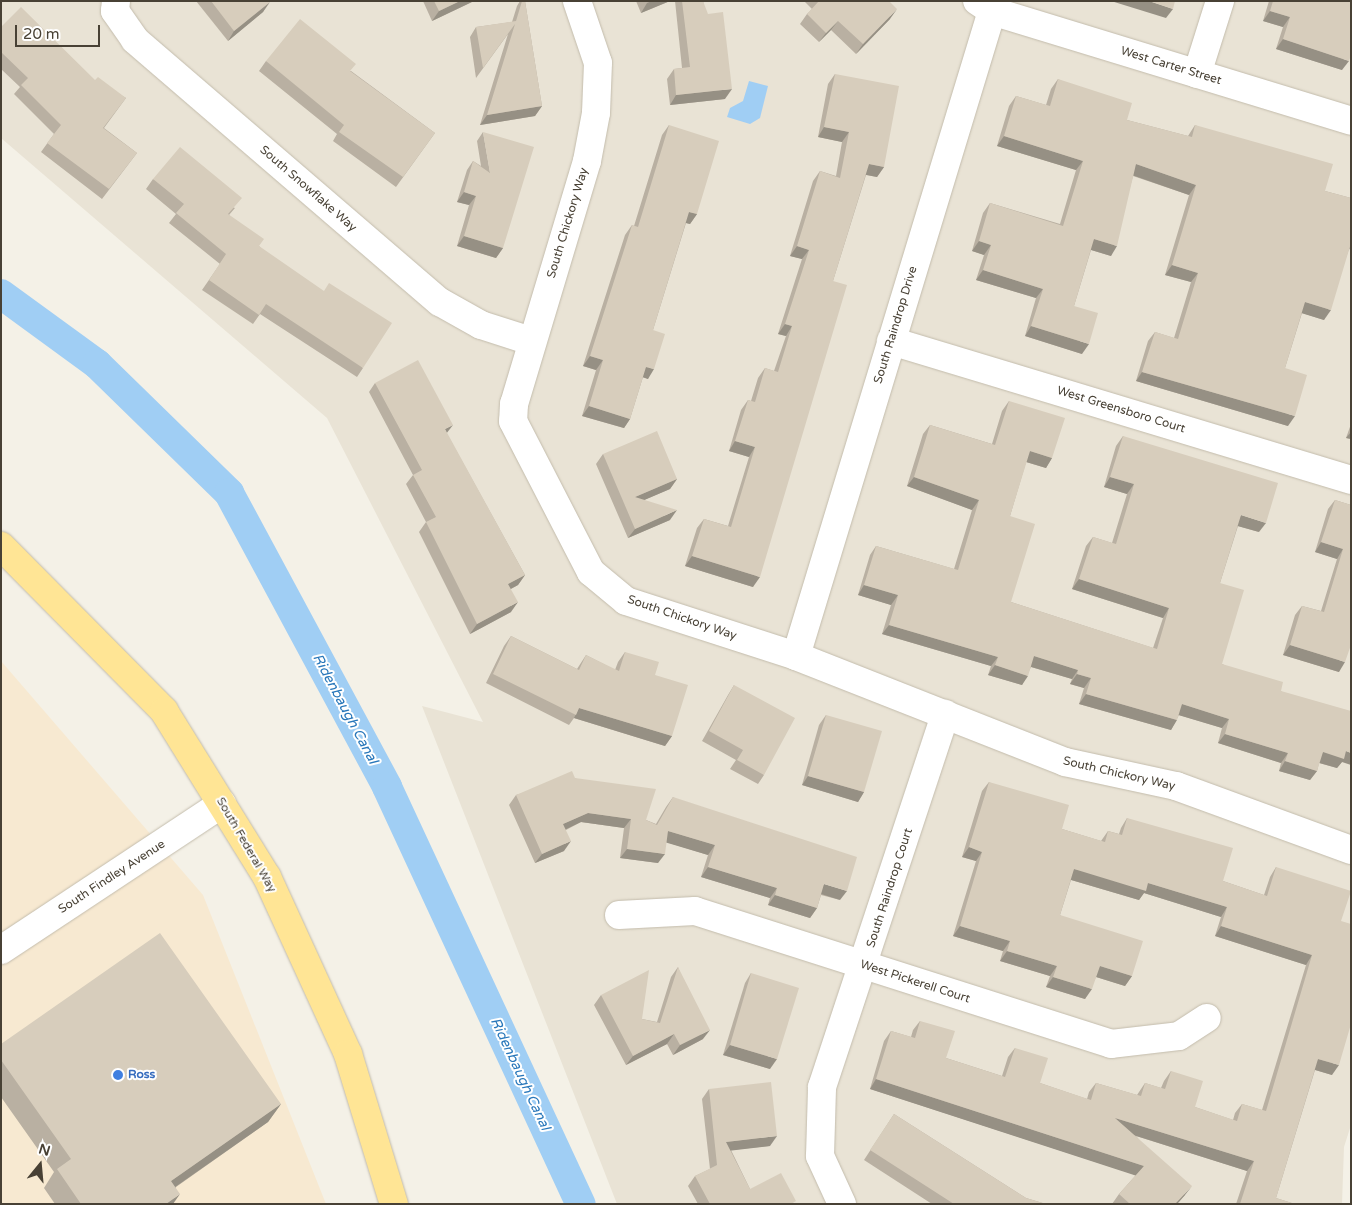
<!DOCTYPE html>
<html>
<head>
<meta charset="utf-8">
<style>
  body { margin:0 }
  #map { position:relative; width:1352px; height:1205px; overflow:hidden; background:#f4f1e7; font-family:"Varela Round",sans-serif }
  div>[style] { position:absolute }
  .residential>* { inset:0; background:#e9e3d5 }
  .commercial>* { inset:0; background:#f7e9d1 }
  .water>* { inset:0; background:#a0cef4 }
  .canal>* { height:30px; margin:-15px; padding:0 15px; transform-origin:15px; border-radius:15px; background:#a0cef4 }
  .roads { filter:drop-shadow(0 0 1px #c3bcac) drop-shadow(0 0 1px #c3bcac) }
  .minor>* { height:28px; margin:-14px; padding:0 14px; transform-origin:14px; border-radius:14px; background:#fff }
  .major>* { height:28px; margin:-14px; padding:0 14px; transform-origin:14px; border-radius:14px; background:#ffe595 }
  .wall>* { inset:0; background:#b9b0a2 }
  .shaded-wall>* { inset:0; background:#969084 }
  .building>* { inset:0; background:#d7cdbc }
  .dots>* { width:14px; height:14px; translate:-50% -50%; box-sizing:border-box; border:2px solid #fff; border-radius:50% }
  span { translate:-50% -50%; white-space:nowrap; text-align:center; line-height:1.15; -webkit-text-stroke:4px #fff; paint-order:stroke }
  .street-label { font-size:12px; color:#484135 }
  .shop-label { font-size:12px; color:#366cbe; font-weight:700 }
  .left { translate:0 -50%; text-align:left }
  .water-label { font-size:14px; color:#2877ba; font-style:italic }
  .frame { position:absolute; inset:0; border:2px solid #484135; pointer-events:none }
  .north { position:absolute; left:15px; top:1140px; width:50px; height:50px; -webkit-text-stroke:4px #fff; paint-order:stroke; rotate:17deg; font-size:14px; font-weight:700; line-height:20px; text-align:center; color:#484135 }
  .north::after { content:''; display:block; margin:auto; width:18px; height:22px; background:#484135; clip-path:polygon(50% 0,100% 100%,50% 72%,0 100%) }
  .scale { position:absolute; left:15px; top:25px; width:85px; height:22px; box-sizing:border-box; border:2px solid #484135; border-top:0; padding-left:6px; font-size:15px; line-height:18px; white-space:nowrap; color:#484135; -webkit-text-stroke:4px #fff; paint-order:stroke }
</style>
</head>
<body>
<div id="map">
  <div class="residential">
    <i style="clip-path:polygon(1px 1px,1351px 1px,1351px 1125px,1344px 1147px,1342px 1204px,617px 1204px,422px 706px,483px 722px,327px 418px,1px 138px)"></i>
  </div>
  <div class="commercial">
    <i style="clip-path:polygon(1px 661px,203px 895px,326px 1204px,1px 1204px)"></i>
  </div>
  <div class="water">
    <i style="clip-path:polygon(749px 81px,768px 86px,760px 118px,750px 124px,727px 117px,730px 108px,743px 101px)"></i>
  </div>
  <div class="canal">
    <i style="left:1px;top:294px;width:119px;rotate:36.1deg"></i>
    <i style="left:97px;top:364px;width:185px;rotate:44.3deg"></i>
    <i style="left:229px;top:493px;width:334px;rotate:61.7deg"></i>
    <i style="left:387px;top:787px;width:460px;rotate:65.1deg"></i>
  </div>
  <div class="roads">
    <div class="minor">
      <i style="left:116px;top:1px;width:10px;rotate:96deg"></i>
      <i style="left:115px;top:11px;width:35px;rotate:55deg"></i>
      <i style="left:135px;top:40px;width:402px;rotate:40.7deg"></i>
      <i style="left:440px;top:302px;width:47px;rotate:29.3deg"></i>
      <i style="left:481px;top:325px;width:52px;rotate:17.7deg"></i>
      <i style="left:577px;top:1px;width:65px;rotate:71.3deg"></i>
      <i style="left:598px;top:63px;width:50px;rotate:92.3deg"></i>
      <i style="left:596px;top:113px;width:49px;rotate:100.6deg"></i>
      <i style="left:587px;top:161px;width:254px;rotate:106.7deg"></i>
      <i style="left:514px;top:404px;width:17px;rotate:93deg"></i>
      <i style="left:513px;top:421px;width:170px;rotate:62.7deg"></i>
      <i style="left:591px;top:572px;width:45px;rotate:39.6deg"></i>
      <i style="left:626px;top:601px;width:179px;rotate:17.9deg"></i>
      <i style="left:796px;top:656px;width:289px;rotate:21.5deg"></i>
      <i style="left:1065px;top:762px;width:114px;rotate:12.2deg"></i>
      <i style="left:1176px;top:786px;width:186px;rotate:20.1deg"></i>
      <i style="left:992px;top:11px;width:375px;rotate:17deg"></i>
      <i style="left:1197px;top:74px;width:77px;rotate:-72.5deg"></i>
      <i style="left:891px;top:341px;width:481px;rotate:16.8deg"></i>
      <i style="left:796px;top:656px;width:674px;rotate:-73.1deg"></i>
      <i style="left:992px;top:11px;width:18px;rotate:-146deg"></i>
      <i style="left:619px;top:915px;width:76px;rotate:-3deg"></i>
      <i style="left:695px;top:911px;width:437px;rotate:17.7deg"></i>
      <i style="left:1111px;top:1044px;width:68px;rotate:-6.7deg"></i>
      <i style="left:1179px;top:1036px;width:33px;rotate:-33deg"></i>
      <i style="left:1px;top:950px;width:265px;rotate:-33.5deg"></i>
      <i style="left:842px;top:1204px;width:53px;rotate:-114.6deg"></i>
      <i style="left:820px;top:1156px;width:69px;rotate:-88.3deg"></i>
      <i style="left:822px;top:1087px;width:393px;rotate:-71.7deg"></i>
    </div>
    <div class="major">
      <i style="left:1px;top:546px;width:232px;rotate:45.3deg"></i>
      <i style="left:164px;top:711px;width:195px;rotate:58.2deg"></i>
      <i style="left:267px;top:877px;width:195px;rotate:65.4deg"></i>
      <i style="left:348px;top:1054px;width:157px;rotate:73deg"></i>
    </div>
  </div>
  <div class="wall">
    <i style="clip-path:polygon(196px 1px,269px 1px,263px 12px,228px 41px)"></i>
    <i style="clip-path:polygon(423px 1px,474px 1px,432px 21px)"></i>
    <i style="clip-path:polygon(520px 1px,525px 1px,542px 106px,535px 116px,480px 125px,508px 34px,476px 78px,470px 37px,476px 27px,512px 22px,517px 6px)"></i>
    <i style="clip-path:polygon(636px 1px,670px 1px,641px 13px)"></i>
    <i style="clip-path:polygon(675px 1px,703px 1px,725px 99px,670px 105px,667px 79px,674px 69px,682px 68px)"></i>
    <i style="clip-path:polygon(804px 1px,889px 1px,890px 19px,856px 54px,831px 30px,819px 42px,800px 24px,807px 14px,812px 9px)"></i>
    <i style="clip-path:polygon(1269px 1px,1351px 1px,1342px 70px,1276px 49px,1283px 27px,1263px 21px)"></i>
    <i style="clip-path:polygon(1px 27px,126px 98px,104px 128px,137px 153px,102px 199px,41px 152px,54px 134px,14px 94px,20px 87px,1px 69px)"></i>
    <i style="clip-path:polygon(266px 61px,351px 71px,435px 133px,396px 187px,333px 141px,337px 134px,259px 71px)"></i>
    <i style="clip-path:polygon(835px 74px,884px 167px,877px 177px,866px 175px,833px 281px,753px 587px,685px 566px,697px 528px,704px 519px,728px 526px,749px 457px,729px 451px,741px 410px,748px 400px,751px 401px,758px 378px,765px 368px,774px 371px,786px 336px,778px 334px,802px 259px,790px 256px,813px 181px,820px 171px,836px 176px,842px 142px,818px 137px,828px 84px)"></i>
    <i style="clip-path:polygon(1058px 79px,1127px 120px,1188px 136px,1195px 125px,1325px 191px,1351px 198px,1351px 250px,1349px 249px,1324px 320px,1302px 313px,1285px 368px,1288px 426px,1136px 381px,1148px 341px,1155px 332px,1174px 338px,1191px 282px,1165px 275px,1189px 195px,1133px 176px,1111px 256px,1091px 250px,1074px 306px,1082px 354px,1025px 336px,1036px 298px,976px 280px,984px 255px,972px 251px,983px 213px,990px 203px,1060px 224px,1076px 170px,997px 146px,1009px 106px,1016px 96px,1046px 105px,1051px 89px)"></i>
    <i style="clip-path:polygon(669px 125px,697px 214px,690px 224px,686px 223px,653px 330px,648px 379px,643px 377px,630px 419px,624px 428px,582px 416px,596px 370px,583px 366px,625px 235px,632px 225px,634px 226px,662px 135px)"></i>
    <i style="clip-path:polygon(483px 132px,503px 248px,496px 258px,457px 246px,469px 205px,457px 202px,467px 170px,473px 161px,481px 166px,477px 141px)"></i>
    <i style="clip-path:polygon(153px 179px,235px 208px,229px 215px,259px 246px,363px 368px,357px 377px,260px 314px,253px 324px,202px 290px,220px 264px,169px 223px,176px 214px,146px 189px)"></i>
    <i style="clip-path:polygon(375px 383px,447px 434px,525px 575px,518px 585px,511px 589px,511px 612px,470px 634px,419px 532px,426px 522px,406px 484px,413px 475px,369px 392px)"></i>
    <i style="clip-path:polygon(1009px 401px,1052px 458px,1046px 468px,1026px 462px,1010px 516px,1011px 602px,1153px 648px,1163px 618px,1072px 589px,1086px 546px,1093px 537px,1112px 543px,1127px 494px,1104px 487px,1116px 446px,1123px 436px,1259px 532px,1238px 526px,1220px 583px,1222px 664px,1281px 691px,1342px 762px,1337px 768px,1319px 763px,1317px 771px,1310px 780px,1279px 771px,1281px 763px,1218px 743px,1222px 728px,1179px 715px,1171px 730px,1079px 704px,1084px 688px,1070px 684px,1072px 679px,1031px 667px,1022px 685px,988px 675px,991px 666px,882px 634px,891px 605px,858px 595px,870px 555px,876px 546px,954px 569px,972px 510px,907px 486px,923px 434px,930px 425px,992px 444px,1002px 411px)"></i>
    <i style="clip-path:polygon(1351px 424px,1351px 439px,1346px 438px)"></i>
    <i style="clip-path:polygon(603px 454px,677px 479px,670px 489px,644px 500px,670px 520px,628px 538px,596px 464px)"></i>
    <i style="clip-path:polygon(1335px 500px,1351px 505px,1339px 672px,1283px 655px,1295px 615px,1302px 606px,1321px 611px,1337px 559px,1315px 552px,1328px 509px)"></i>
    <i style="clip-path:polygon(511px 636px,577px 669px,586px 655px,615px 670px,618px 662px,625px 652px,655px 675px,672px 736px,665px 746px,574px 718px,569px 725px,486px 683px,504px 646px)"></i>
    <i style="clip-path:polygon(734px 685px,764px 775px,758px 784px,730px 769px,736px 760px,702px 741px,728px 695px)"></i>
    <i style="clip-path:polygon(826px 715px,864px 792px,858px 802px,802px 785px,819px 725px)"></i>
    <i style="clip-path:polygon(575px 778px,646px 820px,656px 824px,666px 807px,673px 797px,840px 900px,821px 895px,817px 908px,810px 918px,768px 905px,770px 898px,701px 877px,708px 855px,666px 842px,658px 863px,620px 858px,624px 828px,581px 822px,566px 830px,564px 851px,535px 863px,509px 805px,516px 795px)"></i>
    <i style="clip-path:polygon(989px 782px,1062px 829px,1101px 841px,1108px 831px,1119px 834px,1121px 828px,1127px 818px,1223px 881px,1264px 895px,1270px 877px,1276px 867px,1341px 921px,1332px 1075px,1315px 1070px,1276px 1198px,1295px 1204px,1236px 1204px,1247px 1171px,1136px 1136px,1185px 1195px,1177px 1204px,1112px 1204px,1119px 1194px,1136px 1175px,870px 1089px,884px 1041px,891px 1031px,911px 1037px,913px 1030px,920px 1021px,946px 1058px,1002px 1076px,1008px 1057px,1015px 1048px,1040px 1083px,1087px 1099px,1089px 1092px,1096px 1083px,1137px 1095px,1145px 1083px,1161px 1088px,1164px 1081px,1171px 1071px,1195px 1107px,1233px 1120px,1235px 1113px,1242px 1104px,1262px 1110px,1306px 965px,1215px 936px,1221px 917px,1144px 893px,1139px 900px,1071px 880px,1060px 915px,1132px 976px,1125px 986px,1096px 977px,1085px 999px,1046px 987px,1050px 976px,1000px 961px,1003px 951px,953px 936px,976px 861px,962px 857px,982px 791px)"></i>
    <i style="clip-path:polygon(678px 967px,703px 1039px,673px 1055px,667px 1044px,626px 1065px,594px 1005px,601px 995px,642px 1019px,657px 1022px,671px 977px)"></i>
    <i style="clip-path:polygon(751px 973px,770px 1069px,723px 1055px,745px 983px)"></i>
    <i style="clip-path:polygon(1px 1044px,281px 1104px,268px 1122px,176px 1187px,173px 1204px,55px 1204px,44px 1188px,54px 1172px,1px 1097px)"></i>
    <i style="clip-path:polygon(709px 1089px,770px 1146px,731px 1150px,750px 1189px,794px 1204px,698px 1204px,688px 1186px,695px 1176px,710px 1169px,702px 1099px)"></i>
    <i style="clip-path:polygon(894px 1114px,1026px 1198px,1046px 1204px,932px 1204px,864px 1160px)"></i>
  </div>
  <div class="shaded-wall">
    <i style="clip-path:polygon(460px 1px,474px 1px,432px 21px,439px 11px)"></i>
    <i style="clip-path:polygon(652px 1px,670px 1px,641px 13px,647px 3px)"></i>
    <i style="clip-path:polygon(1111px 1px,1149px 1px,1173px 9px,1166px 18px)"></i>
    <i style="clip-path:polygon(270px 2px,263px 12px,228px 41px,234px 31px)"></i>
    <i style="clip-path:polygon(897px 9px,890px 19px,856px 54px,863px 44px)"></i>
    <i style="clip-path:polygon(1270px 11px,1290px 17px,1283px 27px,1263px 21px)"></i>
    <i style="clip-path:polygon(838px 21px,831px 30px,819px 42px,826px 33px)"></i>
    <i style="clip-path:polygon(1283px 39px,1349px 61px,1342px 70px,1276px 49px)"></i>
    <i style="clip-path:polygon(732px 89px,725px 99px,670px 105px,676px 95px)"></i>
    <i style="clip-path:polygon(542px 106px,535px 116px,480px 125px,487px 115px)"></i>
    <i style="clip-path:polygon(824px 127px,849px 132px,842px 142px,818px 137px)"></i>
    <i style="clip-path:polygon(1004px 136px,1083px 161px,1076px 170px,997px 146px)"></i>
    <i style="clip-path:polygon(869px 164px,884px 167px,877px 177px,862px 174px)"></i>
    <i style="clip-path:polygon(1136px 164px,1196px 185px,1189px 195px,1129px 174px)"></i>
    <i style="clip-path:polygon(464px 192px,476px 196px,469px 205px,457px 202px)"></i>
    <i style="clip-path:polygon(689px 212px,697px 214px,690px 224px,682px 222px)"></i>
    <i style="clip-path:polygon(464px 236px,503px 248px,496px 258px,457px 246px)"></i>
    <i style="clip-path:polygon(1094px 239px,1117px 246px,1111px 256px,1088px 249px)"></i>
    <i style="clip-path:polygon(979px 241px,991px 245px,984px 255px,972px 251px)"></i>
    <i style="clip-path:polygon(797px 246px,809px 250px,802px 259px,790px 256px)"></i>
    <i style="clip-path:polygon(1172px 265px,1198px 273px,1191px 282px,1165px 275px)"></i>
    <i style="clip-path:polygon(983px 270px,1043px 289px,1036px 298px,976px 280px)"></i>
    <i style="clip-path:polygon(1305px 302px,1331px 310px,1324px 320px,1298px 312px)"></i>
    <i style="clip-path:polygon(785px 324px,792px 326px,786px 336px,778px 334px)"></i>
    <i style="clip-path:polygon(1031px 326px,1089px 344px,1082px 354px,1025px 336px)"></i>
    <i style="clip-path:polygon(590px 356px,603px 360px,596px 370px,583px 366px)"></i>
    <i style="clip-path:polygon(646px 367px,654px 369px,648px 379px,639px 376px)"></i>
    <i style="clip-path:polygon(1142px 372px,1295px 416px,1288px 426px,1136px 381px)"></i>
    <i style="clip-path:polygon(589px 406px,630px 419px,624px 428px,582px 416px)"></i>
    <i style="clip-path:polygon(453px 425px,446px 434px,445px 429px)"></i>
    <i style="clip-path:polygon(1351px 432px,1351px 439px,1346px 438px)"></i>
    <i style="clip-path:polygon(735px 441px,755px 447px,749px 457px,729px 451px)"></i>
    <i style="clip-path:polygon(1030px 451px,1052px 458px,1046px 468px,1023px 461px)"></i>
    <i style="clip-path:polygon(914px 477px,979px 500px,972px 510px,907px 486px)"></i>
    <i style="clip-path:polygon(1110px 477px,1134px 484px,1127px 494px,1104px 487px)"></i>
    <i style="clip-path:polygon(677px 479px,670px 489px,628px 507px,635px 497px)"></i>
    <i style="clip-path:polygon(677px 510px,670px 520px,628px 538px,635px 529px)"></i>
    <i style="clip-path:polygon(1241px 515px,1266px 523px,1259px 532px,1234px 525px)"></i>
    <i style="clip-path:polygon(1321px 542px,1343px 549px,1337px 559px,1315px 552px)"></i>
    <i style="clip-path:polygon(692px 556px,760px 577px,753px 587px,685px 566px)"></i>
    <i style="clip-path:polygon(525px 575px,518px 585px,501px 594px,508px 584px)"></i>
    <i style="clip-path:polygon(1079px 579px,1169px 608px,1163px 618px,1072px 589px)"></i>
    <i style="clip-path:polygon(864px 585px,898px 595px,891px 605px,858px 595px)"></i>
    <i style="clip-path:polygon(518px 602px,511px 612px,470px 634px,477px 624px)"></i>
    <i style="clip-path:polygon(889px 625px,998px 657px,991px 666px,882px 634px)"></i>
    <i style="clip-path:polygon(1290px 645px,1345px 662px,1339px 672px,1283px 655px)"></i>
    <i style="clip-path:polygon(1034px 656px,1078px 670px,1072px 679px,1028px 666px)"></i>
    <i style="clip-path:polygon(995px 665px,1028px 676px,1022px 685px,988px 675px)"></i>
    <i style="clip-path:polygon(1077px 674px,1091px 678px,1084px 688px,1070px 684px)"></i>
    <i style="clip-path:polygon(1086px 694px,1177px 720px,1171px 730px,1079px 704px)"></i>
    <i style="clip-path:polygon(1182px 704px,1229px 719px,1222px 728px,1175px 714px)"></i>
    <i style="clip-path:polygon(579px 708px,672px 736px,665px 746px,574px 718px)"></i>
    <i style="clip-path:polygon(1225px 734px,1288px 753px,1281px 763px,1218px 743px)"></i>
    <i style="clip-path:polygon(1346px 751px,1351px 753px,1351px 765px,1342px 762px,1337px 768px,1316px 762px,1323px 752px)"></i>
    <i style="clip-path:polygon(1285px 761px,1317px 771px,1310px 780px,1279px 771px)"></i>
    <i style="clip-path:polygon(808px 776px,864px 792px,858px 802px,802px 785px)"></i>
    <i style="clip-path:polygon(588px 813px,631px 819px,624px 828px,581px 822px,556px 834px,563px 824px)"></i>
    <i style="clip-path:polygon(668px 831px,715px 845px,708px 855px,661px 841px)"></i>
    <i style="clip-path:polygon(571px 841px,564px 851px,535px 863px,542px 854px)"></i>
    <i style="clip-path:polygon(969px 847px,982px 852px,976px 861px,962px 857px)"></i>
    <i style="clip-path:polygon(627px 849px,665px 854px,658px 863px,620px 858px)"></i>
    <i style="clip-path:polygon(708px 867px,777px 888px,770px 898px,701px 877px)"></i>
    <i style="clip-path:polygon(1074px 869px,1148px 883px,1227px 907px,1221px 917px,1144px 893px,1139px 900px,1068px 879px)"></i>
    <i style="clip-path:polygon(824px 884px,847px 891px,840px 900px,818px 893px)"></i>
    <i style="clip-path:polygon(775px 895px,817px 908px,810px 918px,768px 905px)"></i>
    <i style="clip-path:polygon(960px 926px,1010px 941px,1003px 951px,953px 936px)"></i>
    <i style="clip-path:polygon(1221px 926px,1312px 955px,1306px 965px,1215px 936px)"></i>
    <i style="clip-path:polygon(1007px 951px,1057px 966px,1050px 976px,1000px 961px)"></i>
    <i style="clip-path:polygon(1100px 966px,1132px 976px,1125px 986px,1093px 976px)"></i>
    <i style="clip-path:polygon(1053px 977px,1092px 989px,1085px 999px,1046px 987px)"></i>
    <i style="clip-path:polygon(710px 1030px,703px 1039px,673px 1055px,680px 1045px)"></i>
    <i style="clip-path:polygon(674px 1034px,667px 1044px,626px 1065px,633px 1056px)"></i>
    <i style="clip-path:polygon(730px 1045px,777px 1059px,770px 1069px,723px 1055px)"></i>
    <i style="clip-path:polygon(1318px 1059px,1339px 1065px,1332px 1075px,1312px 1069px)"></i>
    <i style="clip-path:polygon(876px 1079px,1144px 1166px,1137px 1176px,870px 1089px)"></i>
    <i style="clip-path:polygon(281px 1104px,268px 1122px,158px 1199px,171px 1181px)"></i>
    <i style="clip-path:polygon(1115px 1118px,1254px 1161px,1247px 1171px,1108px 1127px)"></i>
    <i style="clip-path:polygon(777px 1136px,770px 1146px,719px 1152px,726px 1142px)"></i>
    <i style="clip-path:polygon(1192px 1186px,1185px 1195px,1177px 1204px,1175px 1204px)"></i>
    <i style="clip-path:polygon(180px 1194px,173px 1204px,166px 1204px)"></i>
  </div>
  <div class="building">
    <i style="clip-path:polygon(211px 1px,269px 1px,270px 2px,234px 31px)"></i>
    <i style="clip-path:polygon(434px 1px,460px 1px,439px 11px)"></i>
    <i style="clip-path:polygon(522px 1px,525px 1px,542px 106px,487px 115px,515px 24px,483px 68px,476px 27px,516px 21px)"></i>
    <i style="clip-path:polygon(682px 1px,703px 1px,708px 14px,723px 12px,732px 89px,676px 95px,674px 69px,690px 67px)"></i>
    <i style="clip-path:polygon(819px 1px,889px 1px,897px 9px,863px 44px,838px 21px,826px 33px,807px 14px)"></i>
    <i style="clip-path:polygon(1149px 1px,1175px 1px,1173px 9px)"></i>
    <i style="clip-path:polygon(1273px 1px,1351px 1px,1351px 55px,1349px 61px,1283px 39px,1290px 17px,1270px 11px)"></i>
    <i style="clip-path:polygon(21px 7px,95px 80px,98px 77px,126px 98px,103px 128px,137px 153px,109px 189px,47px 143px,61px 125px,21px 85px,28px 78px,1px 52px,1px 27px)"></i>
    <i style="clip-path:polygon(300px 19px,356px 64px,350px 71px,435px 133px,403px 177px,339px 132px,344px 125px,266px 61px)"></i>
    <i style="clip-path:polygon(835px 74px,899px 86px,884px 167px,869px 164px,833px 281px,847px 285px,760px 577px,692px 556px,704px 519px,731px 527px,755px 447px,735px 441px,748px 400px,755px 402px,765px 368px,778px 372px,792px 326px,785px 324px,809px 250px,797px 246px,820px 171px,840px 178px,849px 132px,824px 127px)"></i>
    <i style="clip-path:polygon(1058px 79px,1132px 103px,1127px 120px,1192px 137px,1195px 125px,1333px 164px,1325px 191px,1351px 198px,1351px 243px,1331px 310px,1305px 302px,1285px 368px,1307px 375px,1295px 416px,1142px 372px,1155px 332px,1178px 339px,1198px 273px,1172px 265px,1196px 185px,1136px 164px,1117px 246px,1094px 239px,1074px 306px,1098px 313px,1089px 344px,1031px 326px,1043px 289px,983px 270px,991px 245px,979px 241px,990px 203px,1063px 226px,1083px 161px,1004px 136px,1016px 96px,1050px 106px)"></i>
    <i style="clip-path:polygon(669px 125px,719px 141px,697px 214px,689px 212px,653px 330px,665px 334px,654px 369px,646px 367px,630px 419px,589px 406px,603px 360px,590px 356px,632px 225px,638px 227px)"></i>
    <i style="clip-path:polygon(483px 132px,534px 147px,503px 248px,464px 236px,476px 196px,464px 192px,473px 161px,490px 173px)"></i>
    <i style="clip-path:polygon(180px 147px,242px 198px,228px 214px,264px 239px,259px 246px,324px 291px,329px 283px,392px 323px,363px 368px,266px 304px,259px 315px,209px 280px,226px 254px,176px 213px,184px 204px,153px 179px)"></i>
    <i style="clip-path:polygon(418px 360px,453px 425px,445px 429px,525px 575px,508px 584px,518px 602px,477px 624px,426px 522px,436px 517px,413px 475px,422px 470px,375px 383px)"></i>
    <i style="clip-path:polygon(1009px 401px,1065px 418px,1052px 458px,1030px 451px,1010px 516px,1035px 524px,1011px 602px,1157px 649px,1169px 608px,1079px 579px,1093px 537px,1116px 544px,1134px 484px,1110px 477px,1123px 436px,1278px 483px,1266px 523px,1241px 515px,1220px 583px,1244px 590px,1222px 664px,1283px 682px,1281px 691px,1351px 711px,1351px 753px,1346px 751px,1344px 759px,1323px 752px,1317px 771px,1285px 761px,1288px 753px,1225px 734px,1229px 719px,1182px 704px,1177px 720px,1086px 694px,1091px 678px,1077px 674px,1078px 670px,1034px 656px,1028px 676px,995px 665px,998px 657px,889px 625px,898px 595px,864px 585px,876px 546px,958px 570px,979px 500px,914px 477px,930px 425px,995px 445px)"></i>
    <i style="clip-path:polygon(657px 431px,677px 479px,635px 497px,677px 510px,635px 529px,603px 454px)"></i>
    <i style="clip-path:polygon(1335px 500px,1351px 505px,1351px 645px,1345px 662px,1290px 645px,1302px 606px,1324px 612px,1343px 549px,1321px 542px)"></i>
    <i style="clip-path:polygon(511px 636px,579px 670px,586px 655px,619px 671px,625px 652px,659px 662px,655px 675px,688px 685px,672px 736px,579px 708px,576px 715px,493px 674px)"></i>
    <i style="clip-path:polygon(734px 685px,795px 718px,764px 775px,737px 760px,743px 750px,709px 731px)"></i>
    <i style="clip-path:polygon(826px 715px,882px 731px,864px 792px,808px 776px)"></i>
    <i style="clip-path:polygon(572px 771px,575px 778px,656px 789px,646px 820px,657px 825px,673px 797px,857px 857px,847px 891px,824px 884px,817px 908px,775px 895px,777px 888px,708px 867px,715px 845px,668px 831px,665px 854px,627px 849px,631px 819px,588px 813px,563px 824px,571px 841px,542px 854px,516px 795px)"></i>
    <i style="clip-path:polygon(989px 782px,1069px 805px,1062px 829px,1105px 842px,1108px 831px,1122px 835px,1127px 818px,1233px 848px,1223px 881px,1267px 896px,1276px 867px,1351px 891px,1341px 921px,1351px 924px,1351px 1024px,1339px 1065px,1318px 1059px,1276px 1198px,1295px 1204px,1240px 1204px,1254px 1161px,1115px 1118px,1192px 1186px,1175px 1204px,1130px 1204px,1119px 1194px,1144px 1166px,876px 1079px,891px 1031px,915px 1038px,920px 1021px,955px 1031px,946px 1058px,1005px 1077px,1015px 1048px,1048px 1058px,1040px 1083px,1091px 1100px,1096px 1083px,1141px 1096px,1145px 1083px,1165px 1089px,1171px 1071px,1203px 1081px,1195px 1107px,1237px 1121px,1242px 1104px,1266px 1111px,1312px 955px,1221px 926px,1227px 907px,1148px 883px,1146px 891px,1074px 869px,1060px 915px,1143px 941px,1132px 976px,1100px 966px,1092px 989px,1053px 977px,1057px 966px,1007px 951px,1010px 941px,960px 926px,982px 852px,969px 847px)"></i>
    <i style="clip-path:polygon(160px 933px,281px 1104px,171px 1181px,180px 1194px,166px 1204px,81px 1204px,57px 1169px,71px 1159px,1px 1060px,1px 1044px)"></i>
    <i style="clip-path:polygon(678px 967px,710px 1030px,680px 1045px,674px 1034px,633px 1056px,601px 995px,649px 970px,642px 1019px,660px 1023px)"></i>
    <i style="clip-path:polygon(751px 973px,799px 988px,777px 1059px,730px 1045px)"></i>
    <i style="clip-path:polygon(771px 1082px,777px 1136px,726px 1142px,750px 1189px,781px 1173px,796px 1201px,791px 1204px,710px 1204px,695px 1176px,717px 1165px,709px 1089px)"></i>
    <i style="clip-path:polygon(894px 1114px,1026px 1198px,1046px 1204px,954px 1204px,870px 1150px)"></i>
  </div>
  <div class="dots">
    <i style="left:118px;top:1075px;background:#3f7fe0"></i>
  </div>
  <div class="street-label">
    <span style="left:1171px;top:66px;rotate:17deg">West Carter Street</span>
    <span style="left:308px;top:189px;rotate:41deg">South Snowflake Way</span>
    <span style="left:568px;top:223px;rotate:-73deg">South Chickory Way</span>
    <span style="left:896px;top:325px;rotate:-73deg">South Raindrop Drive</span>
    <span style="left:1121px;top:410px;rotate:17deg">West Greensboro Court</span>
    <span style="left:682px;top:618px;rotate:19deg">South Chickory Way</span>
    <span style="left:1119px;top:774px;rotate:13deg">South Chickory Way</span>
    <span style="left:246px;top:845px;rotate:60deg">South Federal Way</span>
    <span style="left:112px;top:877px;rotate:-33deg">South Findley Avenue</span>
    <span style="left:890px;top:888px;rotate:-72deg">South Raindrop Court</span>
    <span style="left:915px;top:982px;rotate:18deg">West Pickerell Court</span>
  </div>
  <div class="shop-label">
    <span class="left" style="left:128px;top:1075px">Ross</span>
  </div>
  <div class="water-label">
    <span style="left:345px;top:709px;rotate:62deg">Ridenbaugh Canal</span>
    <span style="left:520px;top:1074px;rotate:65deg">Ridenbaugh Canal</span>
  </div>
  <div class="frame"></div>
  <div class="north">N</div>
  <div class="scale">20 m</div>
</div>
</body>
</html>
